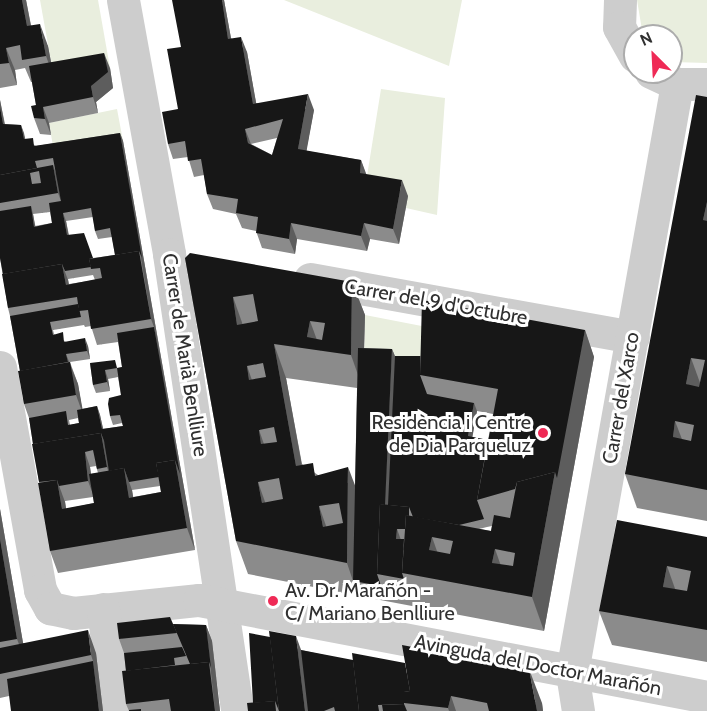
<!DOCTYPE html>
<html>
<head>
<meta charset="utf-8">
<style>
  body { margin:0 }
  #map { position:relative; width:707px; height:711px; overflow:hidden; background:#fff; font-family:Cabin,sans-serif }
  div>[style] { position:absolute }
  .green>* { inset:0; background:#e9eede }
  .minor>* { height:33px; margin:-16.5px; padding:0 16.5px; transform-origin:16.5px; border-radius:16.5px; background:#cdcdcd }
  .wall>* { inset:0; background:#8b8b8b }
  .shaded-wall>* { inset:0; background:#5d5d5d }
  .building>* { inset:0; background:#171717 }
  .dots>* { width:16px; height:16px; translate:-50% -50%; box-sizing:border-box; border:3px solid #fff; border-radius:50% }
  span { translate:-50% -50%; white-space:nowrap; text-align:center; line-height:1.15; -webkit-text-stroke:6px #fff; paint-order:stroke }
  .street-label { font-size:20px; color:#303030 }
  .poi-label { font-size:20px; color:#303030 }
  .right { translate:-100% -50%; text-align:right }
  .left { translate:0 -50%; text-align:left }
  .north { position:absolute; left:623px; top:24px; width:60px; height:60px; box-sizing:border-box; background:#fff; border:2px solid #acacac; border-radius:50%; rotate:336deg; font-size:16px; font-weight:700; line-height:24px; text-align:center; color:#303030 }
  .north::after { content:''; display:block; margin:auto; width:21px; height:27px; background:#ef2a56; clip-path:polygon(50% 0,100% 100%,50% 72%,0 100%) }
</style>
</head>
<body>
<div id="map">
  <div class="green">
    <i style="clip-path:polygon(40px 0,98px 0,110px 68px,54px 78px)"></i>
    <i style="clip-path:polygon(284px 0,462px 0,449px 66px)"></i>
    <i style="clip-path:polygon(707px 0,707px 63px,672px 62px,671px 36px,643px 36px,637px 0)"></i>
    <i style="clip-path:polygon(381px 89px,445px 98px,437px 215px,406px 208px,407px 196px,367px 176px)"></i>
    <i style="clip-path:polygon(117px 109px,123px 141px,54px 152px,49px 123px)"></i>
    <i style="clip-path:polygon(365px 315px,432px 328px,433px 364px,364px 364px)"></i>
  </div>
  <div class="minor">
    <i style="left:123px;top:0;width:258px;rotate:79.7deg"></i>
    <i style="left:169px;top:254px;width:462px;rotate:81.5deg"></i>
    <i style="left:620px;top:0;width:27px;rotate:92deg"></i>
    <i style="left:619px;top:27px;width:33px;rotate:61deg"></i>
    <i style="left:651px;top:72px;width:29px;rotate:25deg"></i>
    <i style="left:677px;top:84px;width:30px"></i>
    <i style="left:310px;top:279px;width:328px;rotate:10.2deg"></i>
    <i style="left:0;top:367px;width:227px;rotate:79.8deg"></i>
    <i style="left:40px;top:590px;width:21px;rotate:61deg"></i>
    <i style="left:50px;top:608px;width:24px;rotate:12deg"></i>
    <i style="left:73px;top:613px;width:127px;rotate:-5.9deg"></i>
    <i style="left:199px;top:600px;width:517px;rotate:10.81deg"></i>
    <i style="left:103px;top:609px;width:103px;rotate:82.7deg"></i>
    <i style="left:578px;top:711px;width:39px;rotate:-99deg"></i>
    <i style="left:572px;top:672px;width:597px;rotate:-79.88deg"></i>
  </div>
  <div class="wall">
    <i style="clip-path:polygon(0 0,26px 0,31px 25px,48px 46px,51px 62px,110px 68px,113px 88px,96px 102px,98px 113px,49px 123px,51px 135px,40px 134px,34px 118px,36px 105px,32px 82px,31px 82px,25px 68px,15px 70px,17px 85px,0 88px)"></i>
    <i style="clip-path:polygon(evenodd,224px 0,231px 38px,247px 52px,256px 103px,314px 110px,306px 151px,361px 160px,366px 175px,408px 196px,399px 244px,370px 239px,367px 251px,297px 239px,295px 254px,262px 248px,256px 231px,242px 228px,236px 214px,213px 209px,207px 194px,204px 175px,194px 177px,188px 157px,173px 159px,168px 144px,178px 109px,181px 47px,224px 0,277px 138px,272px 155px,251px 144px,277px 138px)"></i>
    <i style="clip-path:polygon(707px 97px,707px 521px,637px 508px,625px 474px)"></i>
    <i style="clip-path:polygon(evenodd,0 100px,5px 124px,21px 125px,25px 139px,36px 146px,120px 133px,123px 141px,195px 550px,58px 573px,50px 551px,33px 444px,29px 418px,24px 404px,20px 371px,10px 316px,8px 308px,0 258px,0 100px,50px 212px,52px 223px,35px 226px,33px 214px,50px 212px,0 100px,93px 217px,95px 231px,98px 239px,112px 237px,115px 255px,93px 258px,69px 235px,66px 221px,93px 217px,0 100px,93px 275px,95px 280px,69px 284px,68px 279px,93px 275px,0 100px,84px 325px,85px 327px,91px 326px,97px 345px,118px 342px,122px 367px,118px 368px,90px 363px,93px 385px,96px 393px,110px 391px,108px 379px,118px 377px,121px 395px,110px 416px,113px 425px,122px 423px,123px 426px,103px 429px,100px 415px,97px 406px,82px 409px,78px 384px,70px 362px,90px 359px,88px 346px,66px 342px,54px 334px,53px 330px,84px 325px,0 100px,78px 418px,79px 423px,70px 425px,69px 420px,78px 418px,0 100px,96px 466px,98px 473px,91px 474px,90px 467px,96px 466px,0 100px,160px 486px,161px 492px,133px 497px,132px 490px,160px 486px,0 100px,93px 497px,94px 503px,66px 509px,65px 501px,93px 497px)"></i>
    <i style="clip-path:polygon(evenodd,185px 258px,352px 282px,365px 315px,364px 348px,392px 349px,395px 356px,420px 356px,585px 330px,594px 357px,544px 631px,359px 596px,248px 574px,236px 541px,185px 258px,286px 378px,357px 388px,355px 485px,318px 475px,302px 464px,286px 378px,185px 258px,477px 411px,493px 414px,488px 440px,472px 437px,477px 411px,185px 258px,492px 526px,491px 531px,479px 529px,487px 527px,492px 526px)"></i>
    <i style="clip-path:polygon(0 509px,23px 643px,96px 653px,103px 711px,9px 696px,0 698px)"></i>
    <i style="clip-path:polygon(707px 537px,707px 662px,612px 645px,599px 611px)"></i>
    <i style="clip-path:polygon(173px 624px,206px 625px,212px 641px,220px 711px,129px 711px,126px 704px,126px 671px,124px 653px,119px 639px)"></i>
    <i style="clip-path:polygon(270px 637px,301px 650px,542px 703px,543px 711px,248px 711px,253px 703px)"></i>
  </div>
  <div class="shaded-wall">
    <i style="clip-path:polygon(22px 0,26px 0,35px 48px,27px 26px)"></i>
    <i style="clip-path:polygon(222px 0,224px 0,234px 55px,228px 39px)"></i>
    <i style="clip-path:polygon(40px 24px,48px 46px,54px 78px,46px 56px)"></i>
    <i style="clip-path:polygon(241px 37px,247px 52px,259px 119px,253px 104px)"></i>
    <i style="clip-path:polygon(6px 48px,15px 70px,17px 85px,9px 63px)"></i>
    <i style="clip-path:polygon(104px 53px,110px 68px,113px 88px,96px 102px,98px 113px,93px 97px,91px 86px)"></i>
    <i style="clip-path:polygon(308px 94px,314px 110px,304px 165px,298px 149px)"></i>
    <i style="clip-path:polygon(0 100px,6px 132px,3px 124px,0 107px)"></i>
    <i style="clip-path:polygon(43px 107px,49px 123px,51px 135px,45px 119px)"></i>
    <i style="clip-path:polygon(21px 125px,24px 133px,27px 148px,24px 139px)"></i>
    <i style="clip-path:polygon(245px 129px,251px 144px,248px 143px)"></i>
    <i style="clip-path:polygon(120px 133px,123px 141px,157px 335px,151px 319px)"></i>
    <i style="clip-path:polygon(361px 160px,367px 176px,360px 173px)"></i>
    <i style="clip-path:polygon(53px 165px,59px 181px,64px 209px,58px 193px)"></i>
    <i style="clip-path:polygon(402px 180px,408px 196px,399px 244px,393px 229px)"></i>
    <i style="clip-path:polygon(707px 202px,707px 230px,703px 220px)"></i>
    <i style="clip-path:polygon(31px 206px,33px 214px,37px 235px,34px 227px)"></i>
    <i style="clip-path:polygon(63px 213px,66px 221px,70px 244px,67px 235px)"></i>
    <i style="clip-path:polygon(291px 223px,297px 239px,295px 254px,289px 239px)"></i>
    <i style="clip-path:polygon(364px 223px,370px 239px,367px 251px,361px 236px)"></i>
    <i style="clip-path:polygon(62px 264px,68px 280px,71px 298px,66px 285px)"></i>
    <i style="clip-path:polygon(352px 282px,365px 315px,363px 389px,351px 355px)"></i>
    <i style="clip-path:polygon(233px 297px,245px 331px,237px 325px)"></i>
    <i style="clip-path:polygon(310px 321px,321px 351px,307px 337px)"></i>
    <i style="clip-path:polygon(154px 327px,157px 335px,195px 550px,187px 528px,175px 460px)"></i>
    <i style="clip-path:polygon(585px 330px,594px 357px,544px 631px,532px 597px,555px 472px)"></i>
    <i style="clip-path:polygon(85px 338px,88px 346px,90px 359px,87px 351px)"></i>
    <i style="clip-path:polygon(274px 344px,286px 378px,308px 499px,296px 466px)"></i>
    <i style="clip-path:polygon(392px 349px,398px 364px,390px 524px,381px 575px)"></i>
    <i style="clip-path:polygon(66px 354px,78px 384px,84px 417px,76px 395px)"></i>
    <i style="clip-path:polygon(691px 358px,703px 391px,686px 384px)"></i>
    <i style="clip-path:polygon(247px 366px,259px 400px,249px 380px)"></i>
    <i style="clip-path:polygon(105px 370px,108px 379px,110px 391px,107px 382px)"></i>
    <i style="clip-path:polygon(474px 403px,477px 411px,471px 445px,468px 436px)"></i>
    <i style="clip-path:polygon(97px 406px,100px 415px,105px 437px,102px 429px)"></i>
    <i style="clip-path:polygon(675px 421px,688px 455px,673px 437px)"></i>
    <i style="clip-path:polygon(259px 430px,271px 464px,261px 444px)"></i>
    <i style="clip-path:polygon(101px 433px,107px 449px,112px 483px,107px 467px)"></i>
    <i style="clip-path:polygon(85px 452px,90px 467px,94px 497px,88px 481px)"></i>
    <i style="clip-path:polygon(348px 467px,361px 501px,353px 581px,347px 563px)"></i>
    <i style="clip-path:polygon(124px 468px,132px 490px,137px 520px,129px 498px)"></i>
    <i style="clip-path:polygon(57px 480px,65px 502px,70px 532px,62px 509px)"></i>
    <i style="clip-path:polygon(258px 482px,270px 516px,262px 503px)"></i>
    <i style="clip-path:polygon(319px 506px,331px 540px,323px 527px)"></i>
    <i style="clip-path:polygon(0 509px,27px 666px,17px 639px,0 539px)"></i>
    <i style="clip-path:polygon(397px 529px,406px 554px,396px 539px)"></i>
    <i style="clip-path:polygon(432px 537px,444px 571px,429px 550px)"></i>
    <i style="clip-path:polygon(495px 549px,507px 583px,492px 563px)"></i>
    <i style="clip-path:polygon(667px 566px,679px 600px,663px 587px)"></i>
    <i style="clip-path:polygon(206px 625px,212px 641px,220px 711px,215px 711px)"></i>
    <i style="clip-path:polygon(88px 630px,96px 653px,103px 711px,99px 711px,93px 661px,91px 655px)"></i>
    <i style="clip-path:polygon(296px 636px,304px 658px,310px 711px,305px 711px)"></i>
    <i style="clip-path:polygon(529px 669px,542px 703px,543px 711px,537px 711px)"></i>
    <i style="clip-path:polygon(451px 696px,456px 711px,449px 711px,448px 708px)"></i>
  </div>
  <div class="building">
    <i style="clip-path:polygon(0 0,22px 0,27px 26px,40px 24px,46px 56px,22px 60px,20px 45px,6px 48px,9px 63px,0 64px)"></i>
    <i style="clip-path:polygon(evenodd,172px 0,222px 0,228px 39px,241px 37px,253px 104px,308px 94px,298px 149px,361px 160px,360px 173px,402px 180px,393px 229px,364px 223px,361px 236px,291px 223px,289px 239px,256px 233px,258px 217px,236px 213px,238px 199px,207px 194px,201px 159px,188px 161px,185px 141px,168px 144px,162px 112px,178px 109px,167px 49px,181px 47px,172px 0,283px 119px,272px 155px,248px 143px,245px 129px,283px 119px)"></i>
    <i style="clip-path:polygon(104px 53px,108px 72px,91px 86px,93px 97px,43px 107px,45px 119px,34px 118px,31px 106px,36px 105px,29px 66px)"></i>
    <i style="clip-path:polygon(evenodd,696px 95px,707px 97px,707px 202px,703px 220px,707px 221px,707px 490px,625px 474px,696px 95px,691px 358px,705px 360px,699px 387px,686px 384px,691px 358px,696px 95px,675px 421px,694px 425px,691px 441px,673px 437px,675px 421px)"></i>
    <i style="clip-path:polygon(0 107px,3px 124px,21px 125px,24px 139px,33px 138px,34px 146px,120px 133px,142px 258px,139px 251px,115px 255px,110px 228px,95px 231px,91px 208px,63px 213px,67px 235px,84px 233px,93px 258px,89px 259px,91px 267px,65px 271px,62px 264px,3px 274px,0 258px,0 211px,31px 206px,34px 227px,52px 223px,49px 203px,61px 201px,53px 158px,35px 161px,37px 168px,0 175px)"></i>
    <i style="clip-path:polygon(evenodd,53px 165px,58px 193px,0 203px,0 175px,53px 165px,39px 171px,41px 183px,32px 184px,30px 173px,39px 171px)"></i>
    <i style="clip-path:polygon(139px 251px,151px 319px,91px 329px,88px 310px,79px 311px,77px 297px,8px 308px,2px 274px,62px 264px,66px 285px,102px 278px,100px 268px,91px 269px,89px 259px)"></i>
    <i style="clip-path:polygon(evenodd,190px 253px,352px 282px,351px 355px,274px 344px,296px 466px,313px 463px,315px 476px,348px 467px,347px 563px,236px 541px,185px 258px,190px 253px,253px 294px,258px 321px,237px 325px,233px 297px,253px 294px,190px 253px,310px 321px,325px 323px,322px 340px,307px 337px,310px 321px,190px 253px,263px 363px,266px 377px,249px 380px,247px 366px,263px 363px,190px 253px,274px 427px,277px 442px,261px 444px,259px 430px,274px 427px,190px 253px,279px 478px,283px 499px,262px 503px,258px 482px,279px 478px,190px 253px,339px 503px,343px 523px,323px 527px,319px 506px,339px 503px)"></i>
    <i style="clip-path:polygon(422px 300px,585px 330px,557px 478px,555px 472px,517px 482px,515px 489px,477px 500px,498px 389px,420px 375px)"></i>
    <i style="clip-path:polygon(78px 304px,81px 317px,50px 322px,53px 335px,63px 332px,64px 342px,85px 338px,87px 351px,66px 354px,68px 362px,20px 371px,10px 316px)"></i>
    <i style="clip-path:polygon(154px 327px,180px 474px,175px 460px,156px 463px,159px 477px,129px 482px,124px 468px,109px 471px,104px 441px,101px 433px,33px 444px,29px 418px,66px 411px,68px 425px,79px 423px,77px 410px,97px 406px,102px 429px,123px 426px,120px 415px,110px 416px,108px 404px,109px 398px,121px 395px,117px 368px,105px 370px,107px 382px,93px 385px,90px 363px,115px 360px,117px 368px,122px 367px,117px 333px)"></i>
    <i style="clip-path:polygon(358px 348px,392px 349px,385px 505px,380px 504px,377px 574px,381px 586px,353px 581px)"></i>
    <i style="clip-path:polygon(395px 356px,420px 356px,420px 375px,427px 394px,474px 403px,468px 436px,488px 440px,477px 500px,484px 519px,459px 525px,413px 517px,409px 507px,388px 505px)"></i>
    <i style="clip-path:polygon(70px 362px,76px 395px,24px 404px,18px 371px)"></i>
    <i style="clip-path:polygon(101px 433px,107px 467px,97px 469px,93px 450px,85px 452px,88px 481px,59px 486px,57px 480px,39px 482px,32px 444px)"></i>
    <i style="clip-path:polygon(175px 460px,187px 528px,50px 551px,38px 483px,57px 480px,62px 509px,94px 503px,89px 474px,124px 468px,129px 498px,161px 492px,156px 463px)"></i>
    <i style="clip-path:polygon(evenodd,555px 472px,532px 597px,402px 573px,406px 515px,491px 531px,494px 515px,510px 518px,517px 482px,555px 472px,432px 537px,453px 541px,450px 554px,429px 550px,432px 537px,555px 472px,495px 549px,515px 553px,513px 566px,492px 563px,495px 549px)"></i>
    <i style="clip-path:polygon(380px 504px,409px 507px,409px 516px,406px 515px,405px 529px,397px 529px,396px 539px,404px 539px,402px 573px,404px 579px,377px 574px)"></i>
    <i style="clip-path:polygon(evenodd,617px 520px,707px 537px,707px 630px,599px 611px,617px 520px,667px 566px,691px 571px,687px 591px,663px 587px,667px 566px)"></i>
    <i style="clip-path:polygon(0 539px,17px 639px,0 642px)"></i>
    <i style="clip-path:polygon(170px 617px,177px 633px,119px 639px,117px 623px)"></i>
    <i style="clip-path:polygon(173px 624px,206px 625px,211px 668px,209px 662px,190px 664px)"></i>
    <i style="clip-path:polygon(88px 630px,91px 655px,0 674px,0 648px)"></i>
    <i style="clip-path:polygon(269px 631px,296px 636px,305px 711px,279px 711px)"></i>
    <i style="clip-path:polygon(249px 633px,270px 637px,279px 711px,275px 701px,253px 703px)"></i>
    <i style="clip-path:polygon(402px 645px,529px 669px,537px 711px,489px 711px,487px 703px,451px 696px,448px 708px,404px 703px,404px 692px,410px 691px)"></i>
    <i style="clip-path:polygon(182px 647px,186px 656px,174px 658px,175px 665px,126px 671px,124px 653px)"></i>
    <i style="clip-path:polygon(301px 650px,353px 660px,359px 711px,335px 711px,334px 707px,324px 711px,308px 711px)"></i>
    <i style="clip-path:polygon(352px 653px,405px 663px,410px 691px,404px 692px,404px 704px,378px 705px,379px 711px,359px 711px)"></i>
    <i style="clip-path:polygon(93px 661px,99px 711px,11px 711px,7px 679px)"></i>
    <i style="clip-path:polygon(209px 662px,215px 711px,171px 711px,169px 699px,126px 704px,122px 671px)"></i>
    <i style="clip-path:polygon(275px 701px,276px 711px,248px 711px,247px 703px)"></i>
    <i style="clip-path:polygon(404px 704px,407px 711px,383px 711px,382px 705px)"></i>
    <i style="clip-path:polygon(141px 709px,141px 711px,129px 711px,129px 710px)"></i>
  </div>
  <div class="dots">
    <i style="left:543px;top:433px;background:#ef2a56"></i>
    <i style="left:273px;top:601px;background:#ef2a56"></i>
  </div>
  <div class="street-label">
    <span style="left:436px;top:302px;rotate:10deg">Carrer del 9 d'Octubre</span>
    <span style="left:185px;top:355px;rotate:81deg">Carrer de Marià Benlliure</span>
    <span style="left:621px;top:398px;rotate:-80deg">Carrer del Xarco</span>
    <span style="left:538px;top:665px;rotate:11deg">Avinguda del Doctor Marañón</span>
  </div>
  <div class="poi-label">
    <span class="right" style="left:531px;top:434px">Residència i Centre<br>de Dia Parqueluz</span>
    <span class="left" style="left:285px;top:602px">Av. Dr. Marañón -<br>C/ Mariano Benlliure</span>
  </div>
  <div class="north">N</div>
</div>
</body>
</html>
